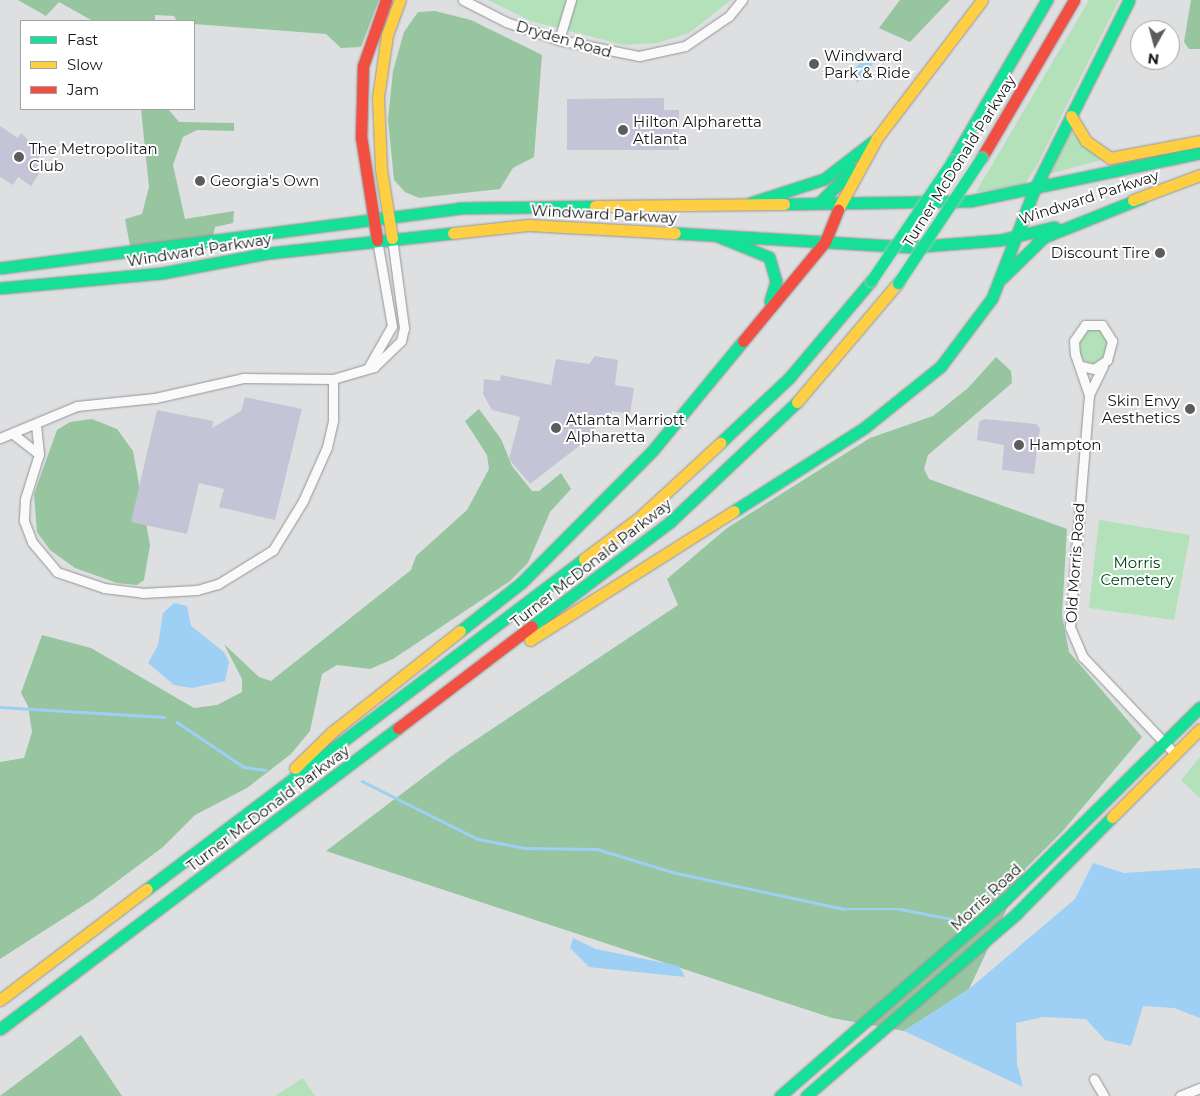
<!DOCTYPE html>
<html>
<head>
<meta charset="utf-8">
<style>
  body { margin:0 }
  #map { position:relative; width:1200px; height:1096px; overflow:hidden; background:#dedfe1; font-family:Montserrat,sans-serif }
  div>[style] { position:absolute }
  .green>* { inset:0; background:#b2e1ba }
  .round { border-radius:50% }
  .forest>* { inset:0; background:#96c5a0 }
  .water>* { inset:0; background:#9dd0f4 }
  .stream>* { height:2.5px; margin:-1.25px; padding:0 1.25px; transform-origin:1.25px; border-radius:1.25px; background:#9dd0f4 }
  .building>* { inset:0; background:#c5c4d6 }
  .roads { filter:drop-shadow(0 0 1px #949597) drop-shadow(0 0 1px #949597) }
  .street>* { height:9px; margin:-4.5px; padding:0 4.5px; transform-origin:4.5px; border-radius:4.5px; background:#fafafa }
  .fast>* { height:11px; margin:-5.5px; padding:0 5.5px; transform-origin:5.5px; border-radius:5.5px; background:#16e098 }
  .slow>* { height:11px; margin:-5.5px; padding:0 5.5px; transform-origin:5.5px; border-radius:5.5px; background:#ffcf43 }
  .jam>* { height:11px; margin:-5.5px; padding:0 5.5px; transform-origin:5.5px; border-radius:5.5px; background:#f24e42 }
  .bridges { filter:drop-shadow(0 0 1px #bbbcbd) drop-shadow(0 0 1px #bbbcbd) }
  .fast-bridge>* { height:11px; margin:-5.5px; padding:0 5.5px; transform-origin:5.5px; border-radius:5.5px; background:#16e098 }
  .dots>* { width:14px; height:14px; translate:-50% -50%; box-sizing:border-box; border:2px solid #fff; border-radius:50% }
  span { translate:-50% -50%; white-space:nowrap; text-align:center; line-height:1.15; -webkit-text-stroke:4px #fff; paint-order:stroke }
  .street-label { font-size:15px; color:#151617 }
  .poi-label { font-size:15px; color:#151617 }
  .left { translate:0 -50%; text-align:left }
  .right { translate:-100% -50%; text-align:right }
  .park-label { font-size:15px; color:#014216 }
  .legend { position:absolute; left:20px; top:20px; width:175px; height:90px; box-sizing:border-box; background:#fff; border:1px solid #a1a2a2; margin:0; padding:6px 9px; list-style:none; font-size:15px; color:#151617 }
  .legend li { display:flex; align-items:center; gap:10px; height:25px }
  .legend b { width:25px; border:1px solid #a1a2a2 }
  .north { position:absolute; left:1130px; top:20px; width:50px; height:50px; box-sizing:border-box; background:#fff; border:1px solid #a1a2a2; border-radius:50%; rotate:187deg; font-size:14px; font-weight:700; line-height:20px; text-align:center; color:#151617 }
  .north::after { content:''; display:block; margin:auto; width:18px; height:22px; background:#5b5c5e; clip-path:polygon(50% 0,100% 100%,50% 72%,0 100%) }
</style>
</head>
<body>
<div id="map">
  <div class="green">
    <i style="clip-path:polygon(488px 0,731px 0,689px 33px,657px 43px,624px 45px,531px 21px)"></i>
    <i style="clip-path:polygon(1089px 0,1119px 0,1036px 167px,1024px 185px,976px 192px)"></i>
    <i style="clip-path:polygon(1070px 130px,1101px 160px,1049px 174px)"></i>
    <i class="round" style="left:1076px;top:329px;width:34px;height:34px"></i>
    <i style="clip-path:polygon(1099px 520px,1190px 535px,1174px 620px,1089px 608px)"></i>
    <i style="clip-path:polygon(1200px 757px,1200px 798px,1181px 780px)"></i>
    <i style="clip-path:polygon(303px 1078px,315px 1096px,275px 1096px)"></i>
  </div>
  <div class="forest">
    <i style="clip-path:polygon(18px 0,379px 0,361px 47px,341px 48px,326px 34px,194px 24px,177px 21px,174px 16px,155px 15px,155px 21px,93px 21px,59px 2px,46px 16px)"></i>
    <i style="clip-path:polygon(900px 0,950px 0,910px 42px,879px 28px)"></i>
    <i style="clip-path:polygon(1191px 0,1200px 0,1200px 49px,1189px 49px,1184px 42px)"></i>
    <i style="clip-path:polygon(435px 11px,471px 20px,542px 55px,534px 157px,513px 168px,500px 189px,419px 198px,405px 192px,394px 180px,388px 119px,393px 71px,404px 32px,418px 12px)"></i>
    <i style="clip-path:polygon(141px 109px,168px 109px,179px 122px,234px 123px,234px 131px,197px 130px,183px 137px,173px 165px,185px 219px,234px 211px,233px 223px,215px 227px,213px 236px,130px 246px,125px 219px,142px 214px,149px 187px)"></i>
    <i style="clip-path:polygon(996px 357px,1011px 371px,1012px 383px,928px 455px,924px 469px,929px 479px,1067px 529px,1062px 615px,1069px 652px,1142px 737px,1062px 832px,1026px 868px,969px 989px,904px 1031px,832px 1018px,326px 851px,453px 755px,678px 605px,667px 579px,727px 528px,870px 438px,933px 416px,968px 388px)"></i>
    <i style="clip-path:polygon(479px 409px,501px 439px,512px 466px,532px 491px,539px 491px,561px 473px,571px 489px,550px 512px,528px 563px,510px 581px,393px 659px,370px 669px,337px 665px,322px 674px,310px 731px,291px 754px,247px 788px,195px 815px,163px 847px,92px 900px,0 959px,0 762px,24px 758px,32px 732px,28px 706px,21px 693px,42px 635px,91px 648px,194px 708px,217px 705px,242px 692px,242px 679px,224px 644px,259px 677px,271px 681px,411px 570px,416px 556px,467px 510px,489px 469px,487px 455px,465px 421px)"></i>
    <i style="clip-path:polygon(92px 419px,117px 429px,133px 451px,150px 545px,144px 580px,137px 585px,117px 583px,75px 568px,50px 550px,37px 532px,34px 494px,57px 430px,70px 422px)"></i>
    <i style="clip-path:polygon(81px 1035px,122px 1096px,0 1096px)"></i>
  </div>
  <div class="water">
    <i style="clip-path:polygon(870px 54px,877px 54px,877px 59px,857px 83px,855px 68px)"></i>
    <i style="clip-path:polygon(174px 603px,187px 606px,191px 626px,224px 652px,229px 662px,225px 681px,192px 688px,174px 685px,148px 663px,158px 645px,163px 613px)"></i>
    <i style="clip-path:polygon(1093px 863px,1124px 873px,1200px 868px,1200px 1018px,1174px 1008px,1143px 1006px,1131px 1046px,1105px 1040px,1086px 1019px,1043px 1017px,1016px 1023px,1017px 1064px,1023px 1087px,904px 1031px,969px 989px,1075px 899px)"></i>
    <i style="clip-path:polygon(573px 938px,596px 949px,679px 966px,685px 977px,589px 967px,570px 948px)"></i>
  </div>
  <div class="stream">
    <i style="left:0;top:707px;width:164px;rotate:3.5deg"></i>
    <i style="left:177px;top:722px;width:81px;rotate:33.9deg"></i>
    <i style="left:244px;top:767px;width:21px;rotate:8deg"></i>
    <i style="left:362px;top:781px;width:130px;rotate:26.6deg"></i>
    <i style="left:478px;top:839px;width:48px;rotate:10.8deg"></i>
    <i style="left:525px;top:848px;width:72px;rotate:0.8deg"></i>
    <i style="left:597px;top:849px;width:78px;rotate:17deg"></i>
    <i style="left:672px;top:872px;width:176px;rotate:12.1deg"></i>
    <i style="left:844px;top:909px;width:56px"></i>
    <i style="left:900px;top:909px;width:53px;rotate:10.9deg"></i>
  </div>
  <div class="building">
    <i style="clip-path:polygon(664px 98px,664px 110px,679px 110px,679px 150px,567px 150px,567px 99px)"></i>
    <i style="clip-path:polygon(0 126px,18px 138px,21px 133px,39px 151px,39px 163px,44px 166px,31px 186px,18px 177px,13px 185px,0 177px)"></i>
    <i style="clip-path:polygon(595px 356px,618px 360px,615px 385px,634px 388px,630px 414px,612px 411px,610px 419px,598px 418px,592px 436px,530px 484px,509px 459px,520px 417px,492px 410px,483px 394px,484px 379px,500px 381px,501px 375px,551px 385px,556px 359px,589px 364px)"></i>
    <i style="clip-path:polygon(245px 397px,302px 409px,275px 520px,219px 507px,224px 489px,199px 483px,187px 534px,131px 522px,157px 410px,213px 421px,212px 428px,241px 411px)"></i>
    <i style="clip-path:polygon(984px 419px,1036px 424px,1040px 428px,1034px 474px,1002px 470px,1004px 445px,977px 440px,979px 422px)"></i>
  </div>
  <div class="roads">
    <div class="street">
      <i style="left:463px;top:0;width:48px;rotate:27.1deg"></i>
      <i style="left:506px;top:22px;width:56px;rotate:18.8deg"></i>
      <i style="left:559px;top:40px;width:82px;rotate:11.3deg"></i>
      <i style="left:639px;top:56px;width:47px;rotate:-12.3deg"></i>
      <i style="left:685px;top:46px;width:53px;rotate:-34.3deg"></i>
      <i style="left:729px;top:16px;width:21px;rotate:-51deg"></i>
      <i style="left:559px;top:40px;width:42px;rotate:-73.3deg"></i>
      <i style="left:1081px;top:366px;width:13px;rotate:13deg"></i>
      <i style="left:1094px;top:369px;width:16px;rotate:-35deg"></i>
      <i style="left:1107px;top:360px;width:20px;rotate:-75deg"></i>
      <i style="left:1112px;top:341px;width:19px;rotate:-122deg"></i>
      <i style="left:1102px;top:325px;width:17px;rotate:180deg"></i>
      <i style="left:1085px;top:325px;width:19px;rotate:125deg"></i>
      <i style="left:1074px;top:341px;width:13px;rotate:86deg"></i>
      <i style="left:1075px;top:354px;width:43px;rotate:71.1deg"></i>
      <i style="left:1103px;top:366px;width:32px;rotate:116deg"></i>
      <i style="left:1089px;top:395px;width:233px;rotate:94.7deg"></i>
      <i style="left:1070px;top:627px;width:33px;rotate:67deg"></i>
      <i style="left:1083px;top:657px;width:132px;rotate:46.5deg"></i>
      <i style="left:368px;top:368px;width:48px;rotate:-60.3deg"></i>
      <i style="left:392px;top:326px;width:87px;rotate:-99.9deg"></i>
      <i style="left:36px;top:425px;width:29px;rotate:84deg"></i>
      <i style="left:39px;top:454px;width:47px;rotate:107.3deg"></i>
      <i style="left:25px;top:499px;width:22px;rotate:93deg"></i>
      <i style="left:24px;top:521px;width:22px;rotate:69deg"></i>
      <i style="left:32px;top:542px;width:39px;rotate:50deg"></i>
      <i style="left:57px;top:572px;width:50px;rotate:18.8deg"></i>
      <i style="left:104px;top:588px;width:38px;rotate:7deg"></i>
      <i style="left:142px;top:593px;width:55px;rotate:-3.1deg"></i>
      <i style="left:197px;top:590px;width:22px;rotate:-16deg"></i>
      <i style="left:218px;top:584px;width:65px;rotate:-31.7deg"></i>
      <i style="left:273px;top:550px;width:57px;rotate:-58.5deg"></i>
      <i style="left:303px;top:501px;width:59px;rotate:-66deg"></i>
      <i style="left:327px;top:447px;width:28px;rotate:-77deg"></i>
      <i style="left:333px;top:420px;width:41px;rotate:-90deg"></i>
      <i style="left:13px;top:434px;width:33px;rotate:38deg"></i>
      <i style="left:0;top:438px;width:83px;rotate:-22.6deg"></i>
      <i style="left:77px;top:406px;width:78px;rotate:-5.9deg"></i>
      <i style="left:155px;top:398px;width:90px;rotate:-12.8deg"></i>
      <i style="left:243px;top:378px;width:90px;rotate:0.6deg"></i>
      <i style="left:333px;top:379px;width:43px;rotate:-16.3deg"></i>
      <i style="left:374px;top:367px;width:37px;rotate:-44deg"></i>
      <i style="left:401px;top:341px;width:13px;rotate:-77deg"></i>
      <i style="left:404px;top:328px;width:91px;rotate:-97.6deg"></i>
      <i style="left:1094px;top:1079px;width:20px;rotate:60deg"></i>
      <i style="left:1180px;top:1096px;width:22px;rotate:-22deg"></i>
    </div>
    <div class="fast">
      <i style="left:953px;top:160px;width:186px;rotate:-59.6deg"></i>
      <i style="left:750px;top:203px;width:78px;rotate:-18deg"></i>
      <i style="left:824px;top:179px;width:61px;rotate:-37.6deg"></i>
      <i style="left:819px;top:203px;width:47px;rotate:-45deg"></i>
      <i style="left:784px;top:204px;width:186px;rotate:-0.9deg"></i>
      <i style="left:970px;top:201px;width:235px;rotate:-11.8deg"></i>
      <i style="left:675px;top:233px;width:236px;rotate:3.4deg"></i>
      <i style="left:911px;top:247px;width:89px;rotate:-4.5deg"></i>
      <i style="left:1000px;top:240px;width:56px;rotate:-13.5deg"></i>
      <i style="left:717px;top:236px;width:56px;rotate:22deg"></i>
      <i style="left:769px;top:257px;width:25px;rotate:74deg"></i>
      <i style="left:776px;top:281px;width:21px;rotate:107deg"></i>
      <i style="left:0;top:268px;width:463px;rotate:-7.4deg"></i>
      <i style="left:459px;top:208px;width:136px;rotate:-0.8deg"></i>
      <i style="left:1002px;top:278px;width:59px;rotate:-44.3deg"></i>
      <i style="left:1044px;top:237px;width:105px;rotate:-21.9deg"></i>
      <i style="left:0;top:288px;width:163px;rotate:-5.3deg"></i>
      <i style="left:162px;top:273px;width:109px;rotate:-10.6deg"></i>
      <i style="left:269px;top:253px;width:185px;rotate:-6.2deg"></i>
      <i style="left:720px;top:443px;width:95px;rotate:-43.3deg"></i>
      <i style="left:789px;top:378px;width:127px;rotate:-49.8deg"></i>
      <i style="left:734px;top:511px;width:154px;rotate:-32.6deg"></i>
      <i style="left:864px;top:428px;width:99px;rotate:-38.8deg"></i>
      <i style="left:941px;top:366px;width:85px;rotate:-53.1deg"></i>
      <i style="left:992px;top:298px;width:116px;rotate:-68.7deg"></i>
      <i style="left:1034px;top:190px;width:212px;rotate:-63.4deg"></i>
      <i style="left:532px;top:626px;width:173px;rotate:-37deg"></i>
      <i style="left:670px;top:522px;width:175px;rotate:-43.4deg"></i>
      <i style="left:460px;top:631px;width:78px;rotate:-38.2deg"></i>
      <i style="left:521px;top:583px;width:187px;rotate:-45.2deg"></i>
      <i style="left:653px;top:450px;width:141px;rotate:-50.5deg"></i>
      <i style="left:147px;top:889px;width:548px;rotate:-37.06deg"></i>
      <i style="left:0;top:1029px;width:499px;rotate:-37.1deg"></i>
      <i style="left:780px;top:1096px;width:298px;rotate:-41.1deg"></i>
      <i style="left:1005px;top:900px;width:274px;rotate:-44.7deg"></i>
      <i style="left:806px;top:1096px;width:279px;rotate:-40.9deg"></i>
      <i style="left:1017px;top:913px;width:135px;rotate:-45.3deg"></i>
    </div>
    <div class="slow">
      <i style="left:1071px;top:116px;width:29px;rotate:59deg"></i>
      <i style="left:1086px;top:141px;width:29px;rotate:35deg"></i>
      <i style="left:1110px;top:158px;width:92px;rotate:-10.7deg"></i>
      <i style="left:1133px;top:200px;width:72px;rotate:-20.5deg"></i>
      <i style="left:595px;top:206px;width:189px;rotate:-0.6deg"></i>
      <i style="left:838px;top:209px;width:81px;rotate:-61.2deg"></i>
      <i style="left:877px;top:138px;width:173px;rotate:-52.7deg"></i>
      <i style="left:453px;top:233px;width:75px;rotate:-6.1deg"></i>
      <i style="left:528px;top:225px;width:147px;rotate:3.1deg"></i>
      <i style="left:392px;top:238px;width:70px;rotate:-99.1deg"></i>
      <i style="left:381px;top:169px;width:72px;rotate:-92.4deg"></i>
      <i style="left:378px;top:97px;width:63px;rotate:-81.7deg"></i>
      <i style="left:387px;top:35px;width:37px;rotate:-70deg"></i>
      <i style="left:797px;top:402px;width:156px;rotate:-49.7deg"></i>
      <i style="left:584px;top:559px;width:71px;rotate:-37deg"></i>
      <i style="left:641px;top:516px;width:108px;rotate:-42.7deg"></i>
      <i style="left:530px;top:640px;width:241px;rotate:-32.3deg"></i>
      <i style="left:295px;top:768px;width:52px;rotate:-44.2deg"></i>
      <i style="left:332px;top:732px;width:163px;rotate:-38.3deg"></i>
      <i style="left:1112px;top:817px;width:124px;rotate:-45deg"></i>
      <i style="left:0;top:1000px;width:184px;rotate:-37.1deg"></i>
    </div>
    <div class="jam">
      <i style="left:982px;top:157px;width:182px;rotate:-59.6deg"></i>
      <i style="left:377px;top:240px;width:104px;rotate:-98.8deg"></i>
      <i style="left:361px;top:137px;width:71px;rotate:-88.4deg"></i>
      <i style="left:363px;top:66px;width:70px;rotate:-70.8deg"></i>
      <i style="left:743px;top:341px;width:129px;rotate:-50.4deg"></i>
      <i style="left:825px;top:242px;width:35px;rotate:-68deg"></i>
      <i style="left:398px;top:728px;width:168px;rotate:-37.3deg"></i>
    </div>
  </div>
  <div class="bridges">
    <div class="fast-bridge">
      <i style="left:871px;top:281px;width:146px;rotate:-55.9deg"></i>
      <i style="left:898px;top:283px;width:151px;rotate:-56.3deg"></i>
    </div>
  </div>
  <div class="dots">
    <i style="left:814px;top:64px;background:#5b5c5e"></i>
    <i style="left:623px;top:130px;background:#5b5c5e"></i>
    <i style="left:19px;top:157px;background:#5b5c5e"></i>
    <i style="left:200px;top:181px;background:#5b5c5e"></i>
    <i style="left:1160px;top:253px;background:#5b5c5e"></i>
    <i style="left:1190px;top:409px;background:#5b5c5e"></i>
    <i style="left:556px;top:428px;background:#5b5c5e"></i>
    <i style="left:1019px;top:445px;background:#5b5c5e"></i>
  </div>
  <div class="street-label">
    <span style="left:564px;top:39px;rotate:16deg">Dryden Road</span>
    <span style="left:959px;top:161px;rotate:-58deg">Turner McDonald Parkway</span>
    <span style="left:1089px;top:197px;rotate:-18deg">Windward Parkway</span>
    <span style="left:604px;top:214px;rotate:3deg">Windward Parkway</span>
    <span style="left:199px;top:250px;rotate:-9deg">Windward Parkway</span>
    <span style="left:591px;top:563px;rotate:-38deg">Turner McDonald Parkway</span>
    <span style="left:1075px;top:563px;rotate:-86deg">Old Morris Road</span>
    <span style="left:268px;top:808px;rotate:-37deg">Turner McDonald Parkway</span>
    <span style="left:986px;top:897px;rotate:-43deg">Morris Road</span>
  </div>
  <div class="poi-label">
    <span class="left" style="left:824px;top:64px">Windward<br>Park &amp; Ride</span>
    <span class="left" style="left:633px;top:130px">Hilton Alpharetta<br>Atlanta</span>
    <span class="left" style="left:29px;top:157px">The Metropolitan<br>Club</span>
    <span class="left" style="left:210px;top:181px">Georgia's Own</span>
    <span class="right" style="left:1150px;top:253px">Discount Tire</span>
    <span class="right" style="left:1180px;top:409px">Skin Envy<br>Aesthetics</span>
    <span class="left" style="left:566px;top:428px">Atlanta Marriott<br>Alpharetta</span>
    <span class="left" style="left:1029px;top:445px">Hampton</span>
  </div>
  <div class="park-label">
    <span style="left:1137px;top:571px">Morris<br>Cemetery</span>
  </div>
  <ul class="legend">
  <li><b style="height:6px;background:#16e098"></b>Fast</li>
  <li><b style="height:6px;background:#ffcf43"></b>Slow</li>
  <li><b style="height:6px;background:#f24e42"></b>Jam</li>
  </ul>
  <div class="north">N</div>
</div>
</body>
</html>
